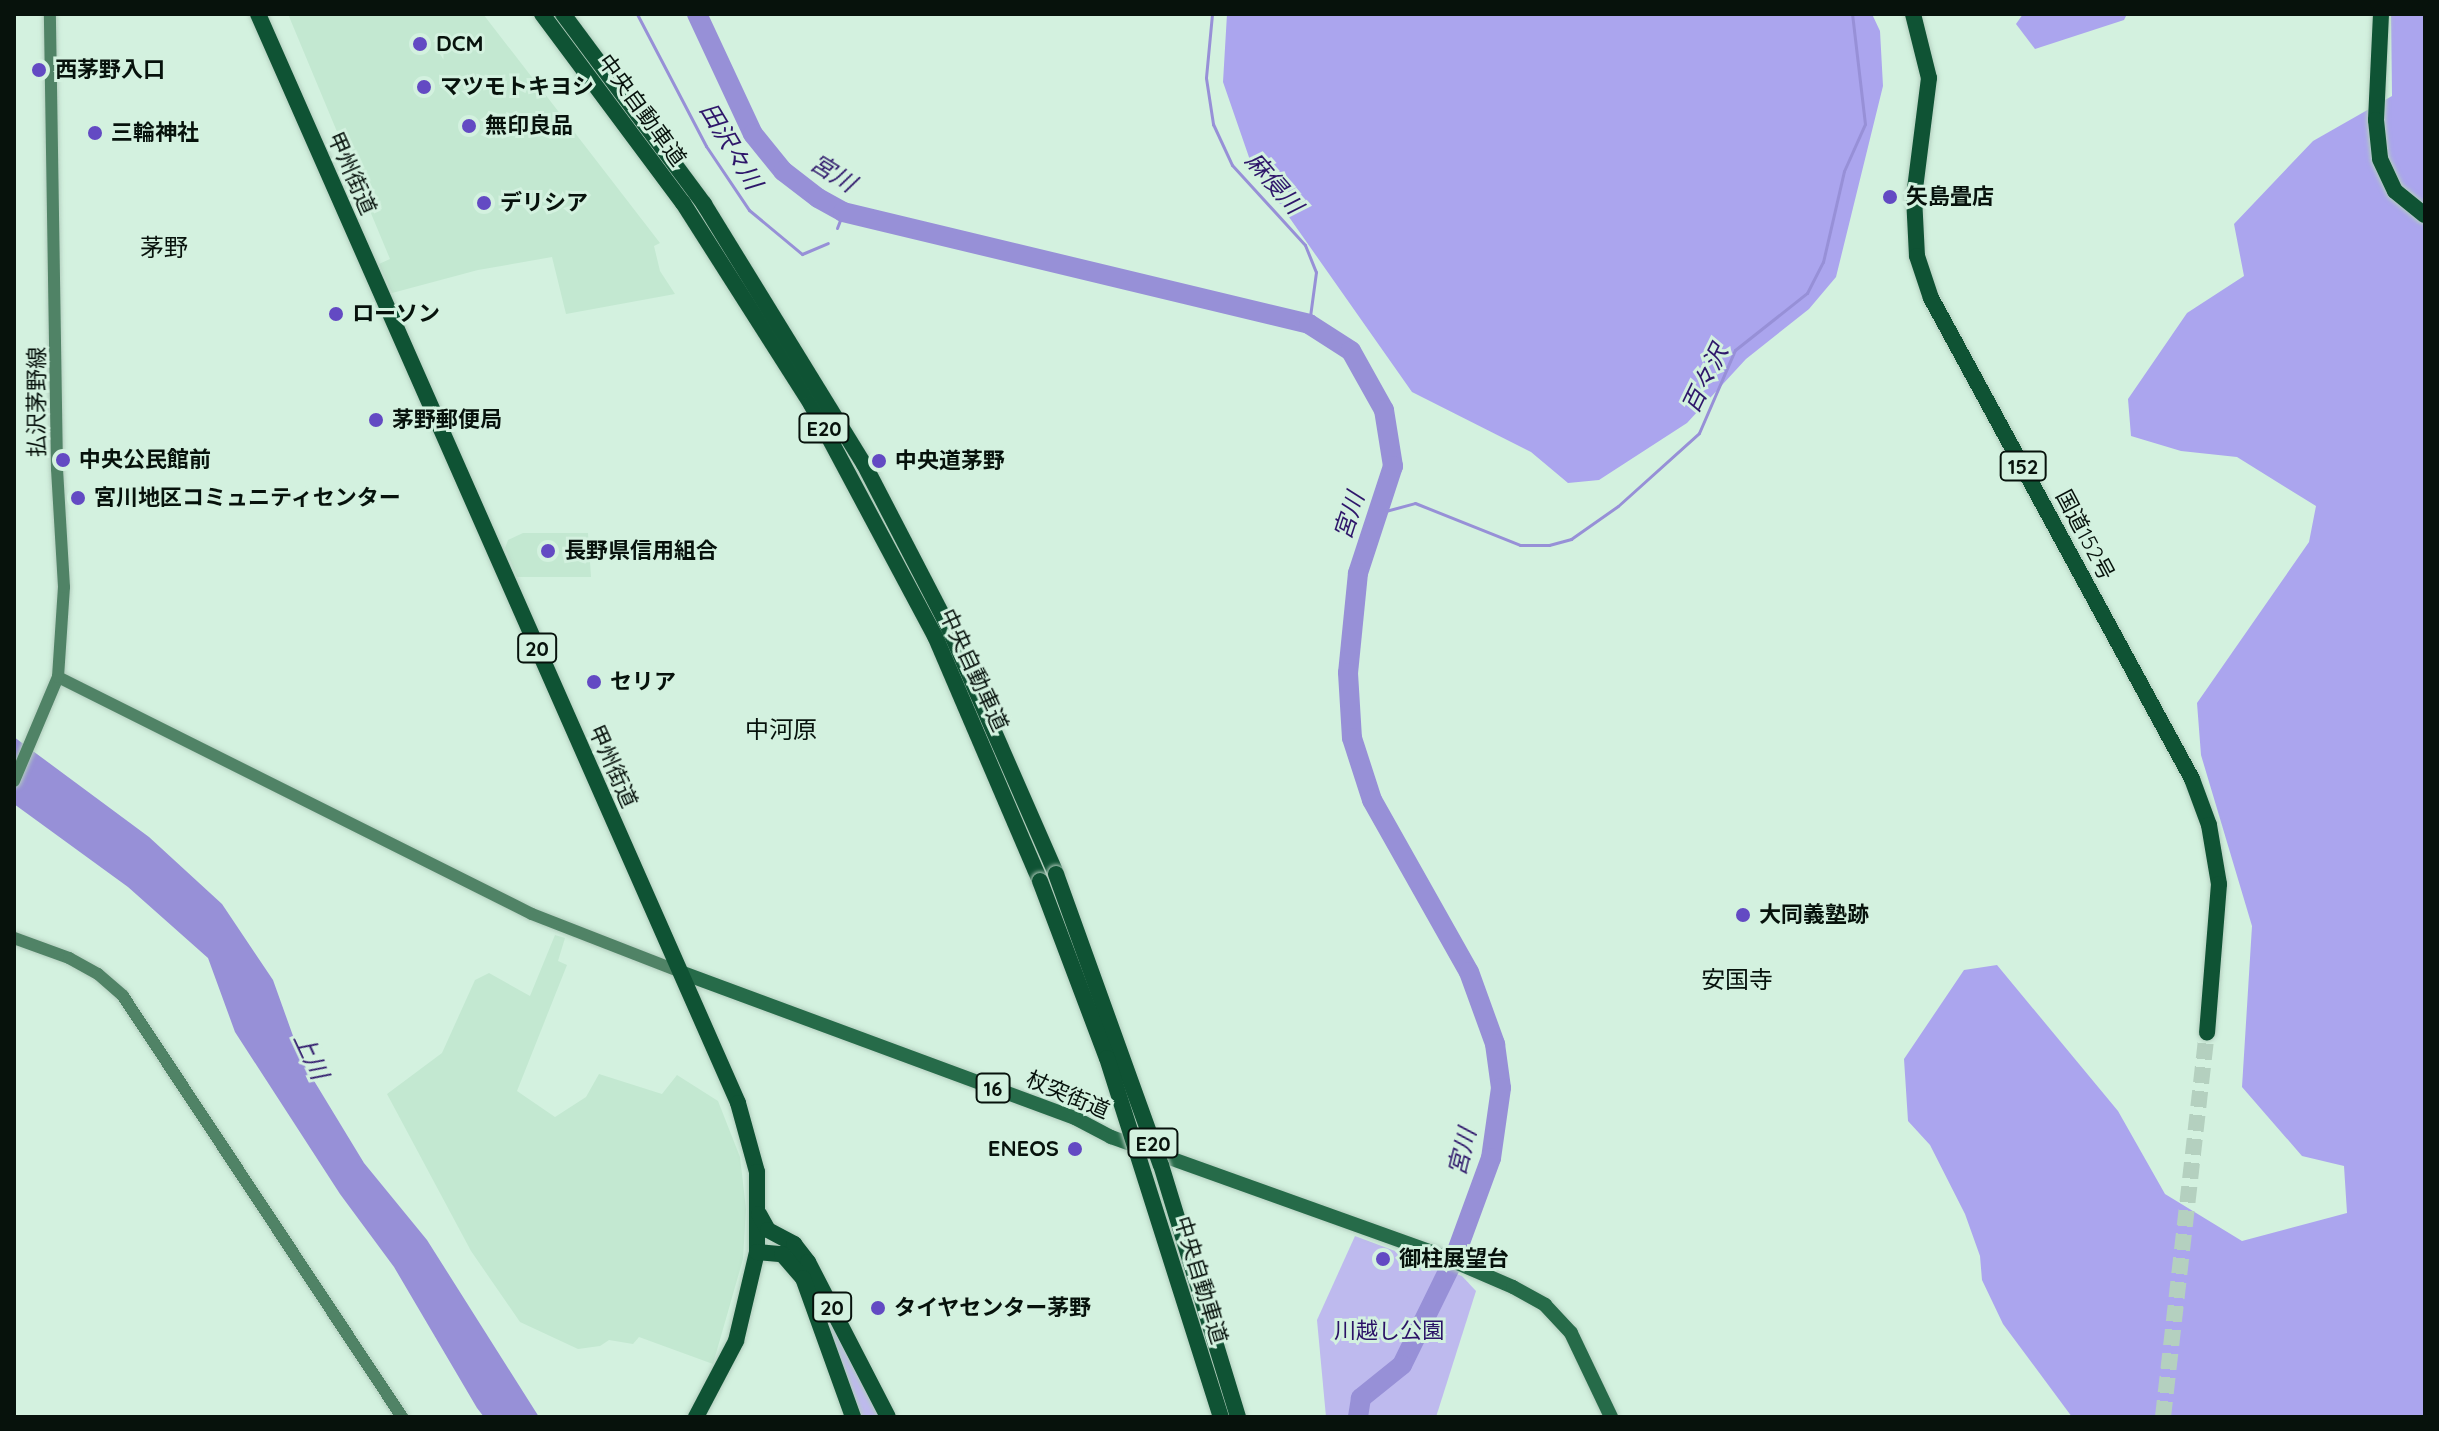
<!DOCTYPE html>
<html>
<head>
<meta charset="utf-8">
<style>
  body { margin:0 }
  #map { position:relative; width:2439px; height:1431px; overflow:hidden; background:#d3f1df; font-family:Quicksand,"Noto Sans JP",sans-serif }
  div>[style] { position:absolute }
  .built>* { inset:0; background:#c3e8d1 }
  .green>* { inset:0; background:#bebaee }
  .forest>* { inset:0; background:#aba5ee }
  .water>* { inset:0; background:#9790d7 }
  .stream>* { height:3px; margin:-1.5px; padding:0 1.5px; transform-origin:1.5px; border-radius:1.5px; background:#9790d7 }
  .river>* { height:20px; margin:-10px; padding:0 10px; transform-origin:10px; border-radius:10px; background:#9790d7 }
  .highway-tunnel>* { height:16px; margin-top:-8px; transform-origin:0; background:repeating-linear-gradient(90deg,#b4d0bf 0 16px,transparent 0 24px) }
  .roads { filter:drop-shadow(0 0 2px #b2cdbd) drop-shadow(0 0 2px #b2cdbd) }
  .secondary>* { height:12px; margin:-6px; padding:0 6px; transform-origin:6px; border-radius:6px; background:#508366 }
  .primary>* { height:14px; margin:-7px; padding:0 7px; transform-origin:7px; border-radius:7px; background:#266b49 }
  .highway>* { height:16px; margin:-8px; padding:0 8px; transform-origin:8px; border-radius:8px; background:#0f5334 }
  .bridges { filter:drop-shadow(0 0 2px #b2cdbd) drop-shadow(0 0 2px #b2cdbd) }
  .highway-bridge>* { height:16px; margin:-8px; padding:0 8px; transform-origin:8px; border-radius:8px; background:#0f5334 }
  .dots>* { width:22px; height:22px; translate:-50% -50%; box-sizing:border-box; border:4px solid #d3f1df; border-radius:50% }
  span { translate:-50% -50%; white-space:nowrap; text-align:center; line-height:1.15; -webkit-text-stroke:6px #d3f1df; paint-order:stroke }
  .shield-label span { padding:2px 6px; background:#d3f1df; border:2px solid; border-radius:6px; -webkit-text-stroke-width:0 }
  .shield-label { font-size:20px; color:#07120c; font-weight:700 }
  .poi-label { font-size:22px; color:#07120c; font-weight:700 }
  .left { translate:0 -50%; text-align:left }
  .right { translate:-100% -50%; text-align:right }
  .street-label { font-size:22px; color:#07120c }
  .park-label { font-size:22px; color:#2b1266 }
  .water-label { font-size:24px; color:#2e166a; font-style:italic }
  .neighbourhood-label { font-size:24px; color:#07120c }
  .frame { position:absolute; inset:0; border:16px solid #07120c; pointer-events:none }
</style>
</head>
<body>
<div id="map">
  <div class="built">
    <i style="clip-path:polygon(288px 14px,483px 14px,660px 243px,654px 246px,660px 271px,675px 294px,566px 314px,552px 257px,478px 270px,392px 293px,379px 264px,390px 259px)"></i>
    <i style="clip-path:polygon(523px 533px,588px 533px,591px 577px,517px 577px,505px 548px,508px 540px)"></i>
    <i style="clip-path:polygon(555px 935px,565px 938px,558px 961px,567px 965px,517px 1091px,555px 1117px,586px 1097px,599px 1074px,662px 1094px,677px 1075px,718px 1101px,740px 1157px,746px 1209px,743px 1259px,713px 1364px,639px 1337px,633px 1344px,609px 1340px,600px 1346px,578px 1349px,520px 1322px,471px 1251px,387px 1094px,442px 1053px,475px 980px,489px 973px,530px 996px)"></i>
  </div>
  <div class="green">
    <i style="clip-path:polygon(1355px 1236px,1462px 1276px,1476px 1291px,1436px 1417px,1326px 1417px,1317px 1320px)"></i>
    <i style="clip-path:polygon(809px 1271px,867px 1388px,879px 1417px,858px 1417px)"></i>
  </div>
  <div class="forest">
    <i style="clip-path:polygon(1227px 14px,1872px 14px,1880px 31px,1883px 86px,1836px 277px,1809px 309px,1746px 359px,1687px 423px,1599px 480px,1568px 483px,1531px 452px,1412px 392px,1251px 163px,1223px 82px)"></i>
    <i style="clip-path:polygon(2023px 14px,2127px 14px,2124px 20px,2035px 49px,2016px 24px)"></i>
    <i style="clip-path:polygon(2391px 14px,2425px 14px,2425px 1417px,2072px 1417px,2003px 1324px,1982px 1280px,1980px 1256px,1965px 1214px,1930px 1145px,1908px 1121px,1904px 1059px,1964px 970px,1997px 965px,2118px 1111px,2165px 1194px,2242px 1241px,2347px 1213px,2344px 1166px,2302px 1156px,2242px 1087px,2252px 926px,2201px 755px,2197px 703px,2309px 542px,2316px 506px,2237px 457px,2181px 451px,2131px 436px,2128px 399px,2187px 313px,2244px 276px,2234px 224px,2313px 141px,2392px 96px)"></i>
  </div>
  <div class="water">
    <i style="clip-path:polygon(14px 737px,149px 837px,222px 904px,273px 980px,302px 1061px,364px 1163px,427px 1240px,539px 1417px,484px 1417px,477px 1408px,394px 1267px,340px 1194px,235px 1032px,208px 958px,128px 887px,14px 804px)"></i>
  </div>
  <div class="stream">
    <i style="left:637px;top:14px;width:149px;rotate:62.4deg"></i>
    <i style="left:706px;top:146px;width:77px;rotate:56.1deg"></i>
    <i style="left:749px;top:210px;width:69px;rotate:39.7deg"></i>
    <i style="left:802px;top:254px;width:28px;rotate:-23deg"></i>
    <i style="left:1212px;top:14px;width:64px;rotate:95.4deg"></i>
    <i style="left:1206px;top:78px;width:47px;rotate:81.3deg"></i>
    <i style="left:1213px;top:124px;width:45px;rotate:65.1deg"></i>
    <i style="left:1232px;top:165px;width:108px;rotate:47.6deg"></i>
    <i style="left:1305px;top:245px;width:29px;rotate:68deg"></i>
    <i style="left:1316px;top:272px;width:52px;rotate:97.7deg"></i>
    <i style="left:837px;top:228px;width:17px;rotate:-69deg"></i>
    <i style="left:1378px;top:513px;width:38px;rotate:-15deg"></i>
    <i style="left:1415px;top:503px;width:113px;rotate:21.8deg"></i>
    <i style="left:1520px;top:545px;width:29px"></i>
    <i style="left:1549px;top:545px;width:23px;rotate:-15deg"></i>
    <i style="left:1571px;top:539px;width:57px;rotate:-35.1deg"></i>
    <i style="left:1618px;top:506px;width:109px;rotate:-42deg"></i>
    <i style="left:1699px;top:433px;width:90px;rotate:-66.6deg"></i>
    <i style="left:1735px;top:350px;width:92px;rotate:-38.4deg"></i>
    <i style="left:1807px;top:293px;width:35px;rotate:-63deg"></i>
    <i style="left:1823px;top:262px;width:93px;rotate:-77deg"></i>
    <i style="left:1844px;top:171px;width:51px;rotate:-65.9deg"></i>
    <i style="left:1865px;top:124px;width:111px;rotate:-96.7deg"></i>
  </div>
  <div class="river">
    <i style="left:697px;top:14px;width:132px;rotate:65deg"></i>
    <i style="left:753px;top:134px;width:48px;rotate:51deg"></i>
    <i style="left:783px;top:171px;width:44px;rotate:37.6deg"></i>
    <i style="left:818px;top:198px;width:29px;rotate:29deg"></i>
    <i style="left:843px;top:212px;width:479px;rotate:13.5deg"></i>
    <i style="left:1309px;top:324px;width:50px;rotate:32.7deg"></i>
    <i style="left:1351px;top:351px;width:68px;rotate:60.8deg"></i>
    <i style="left:1384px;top:410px;width:57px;rotate:80.9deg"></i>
    <i style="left:1393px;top:466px;width:113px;rotate:108.1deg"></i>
    <i style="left:1358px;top:573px;width:100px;rotate:95.7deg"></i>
    <i style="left:1348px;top:673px;width:65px;rotate:86.5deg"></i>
    <i style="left:1352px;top:738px;width:65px;rotate:72.1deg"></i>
    <i style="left:1372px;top:800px;width:197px;rotate:60.6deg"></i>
    <i style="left:1469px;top:972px;width:77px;rotate:70.1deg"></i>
    <i style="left:1495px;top:1044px;width:44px;rotate:82.2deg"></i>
    <i style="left:1501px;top:1088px;width:71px;rotate:98.1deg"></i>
    <i style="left:1491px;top:1158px;width:108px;rotate:110.1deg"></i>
    <i style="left:1454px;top:1259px;width:118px;rotate:116.1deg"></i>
    <i style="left:1402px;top:1365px;width:53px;rotate:141.2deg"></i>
    <i style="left:1361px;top:1398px;width:19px;rotate:99deg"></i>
  </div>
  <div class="highway-tunnel">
    <i style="left:2163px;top:1417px;width:387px;rotate:-83.5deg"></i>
  </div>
  <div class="roads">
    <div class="secondary">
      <i style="left:58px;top:677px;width:530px;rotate:26.57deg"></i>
      <i style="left:532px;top:914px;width:162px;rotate:21.3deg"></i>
      <i style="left:14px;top:781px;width:113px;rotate:-67.1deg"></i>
      <i style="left:58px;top:677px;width:90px;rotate:-86.2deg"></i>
      <i style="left:64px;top:587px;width:118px;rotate:-93.4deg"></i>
      <i style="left:57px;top:469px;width:455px;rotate:-90.9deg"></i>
      <i style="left:14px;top:938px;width:59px;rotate:20deg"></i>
      <i style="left:69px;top:958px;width:33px;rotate:29deg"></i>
      <i style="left:98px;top:974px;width:33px;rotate:41deg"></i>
      <i style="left:123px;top:996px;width:505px;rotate:56.47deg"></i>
    </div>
    <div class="primary">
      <i style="left:683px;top:973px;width:418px;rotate:20.3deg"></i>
      <i style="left:1075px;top:1118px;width:41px;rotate:27.8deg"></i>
      <i style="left:1111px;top:1137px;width:341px;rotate:19.7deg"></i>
      <i style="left:1432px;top:1252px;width:88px;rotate:23.4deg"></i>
      <i style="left:1513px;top:1287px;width:37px;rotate:29deg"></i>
      <i style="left:1545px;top:1305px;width:38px;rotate:47deg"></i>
      <i style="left:1571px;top:1333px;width:93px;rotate:64.5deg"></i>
    </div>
    <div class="highway">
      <i style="left:258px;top:14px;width:1190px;rotate:66.21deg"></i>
      <i style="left:738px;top:1103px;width:72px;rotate:74.6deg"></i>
      <i style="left:757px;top:1172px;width:80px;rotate:90deg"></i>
      <i style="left:757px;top:1252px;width:91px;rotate:103.3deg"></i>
      <i style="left:736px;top:1341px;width:86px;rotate:117.8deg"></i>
      <i style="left:542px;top:14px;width:236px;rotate:53.3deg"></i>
      <i style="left:683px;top:203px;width:238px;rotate:57.5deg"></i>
      <i style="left:811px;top:404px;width:263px;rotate:61.9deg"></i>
      <i style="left:935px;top:636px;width:267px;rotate:66.8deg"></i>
      <i style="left:563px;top:14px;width:237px;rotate:53.4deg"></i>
      <i style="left:704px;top:204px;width:305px;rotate:58.4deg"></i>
      <i style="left:864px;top:464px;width:180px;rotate:62.6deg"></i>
      <i style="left:947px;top:624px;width:273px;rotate:66.4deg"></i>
      <i style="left:1913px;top:14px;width:66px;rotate:76deg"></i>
      <i style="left:1929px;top:78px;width:120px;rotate:97.2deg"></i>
      <i style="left:1914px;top:197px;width:59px;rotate:87.1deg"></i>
      <i style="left:1917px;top:256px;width:44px;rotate:71.6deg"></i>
      <i style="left:1931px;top:298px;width:547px;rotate:61.51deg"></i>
      <i style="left:2192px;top:779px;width:49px;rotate:69.7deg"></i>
      <i style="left:2209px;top:825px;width:60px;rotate:80.4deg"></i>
      <i style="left:2219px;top:884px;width:149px;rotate:94.6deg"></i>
      <i style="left:2381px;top:14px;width:106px;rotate:92.7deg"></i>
      <i style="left:2376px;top:120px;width:39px;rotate:84deg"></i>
      <i style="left:2380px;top:159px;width:35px;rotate:65deg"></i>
      <i style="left:2395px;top:191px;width:38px;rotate:39deg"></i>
      <i style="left:759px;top:1214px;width:18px;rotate:61deg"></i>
      <i style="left:768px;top:1230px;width:30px;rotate:28deg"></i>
      <i style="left:794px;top:1244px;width:23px;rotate:52deg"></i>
      <i style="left:808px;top:1262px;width:174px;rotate:62.7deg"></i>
      <i style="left:757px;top:1252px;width:25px;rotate:5deg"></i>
      <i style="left:782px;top:1254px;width:32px;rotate:49deg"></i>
      <i style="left:803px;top:1278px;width:148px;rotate:70.2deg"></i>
    </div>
  </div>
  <div class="bridges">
    <div class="highway-bridge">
      <i style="left:1056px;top:874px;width:309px;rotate:70.2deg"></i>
      <i style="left:1161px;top:1165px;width:264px;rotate:73deg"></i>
      <i style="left:1040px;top:881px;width:189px;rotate:69.3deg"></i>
      <i style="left:1107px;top:1058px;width:377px;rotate:72.4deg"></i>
    </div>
  </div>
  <div class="dots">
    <i style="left:420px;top:44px;background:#634ac3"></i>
    <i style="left:39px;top:70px;background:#634ac3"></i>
    <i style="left:424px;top:87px;background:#634ac3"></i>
    <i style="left:469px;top:126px;background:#634ac3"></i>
    <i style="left:95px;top:133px;background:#634ac3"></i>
    <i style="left:1890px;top:197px;background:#634ac3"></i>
    <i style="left:484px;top:203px;background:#634ac3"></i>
    <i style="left:336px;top:314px;background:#634ac3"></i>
    <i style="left:376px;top:420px;background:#634ac3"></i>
    <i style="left:63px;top:460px;background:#634ac3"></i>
    <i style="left:879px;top:461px;background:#634ac3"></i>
    <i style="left:78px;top:498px;background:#634ac3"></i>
    <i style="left:548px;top:551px;background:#634ac3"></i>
    <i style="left:594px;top:682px;background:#634ac3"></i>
    <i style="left:1743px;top:915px;background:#634ac3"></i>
    <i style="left:1075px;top:1149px;background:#634ac3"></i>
    <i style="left:1383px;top:1259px;background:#634ac3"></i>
    <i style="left:878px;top:1308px;background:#634ac3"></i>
  </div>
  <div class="shield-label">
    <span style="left:824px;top:428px">E20</span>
    <span style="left:2023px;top:466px">152</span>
    <span style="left:537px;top:648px">20</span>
    <span style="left:993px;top:1088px">16</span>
    <span style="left:1153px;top:1143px">E20</span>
    <span style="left:832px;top:1307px">20</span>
  </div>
  <div class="poi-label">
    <span class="left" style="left:436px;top:44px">DCM</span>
    <span class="left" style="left:55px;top:70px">西茅野入口</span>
    <span class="left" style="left:440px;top:87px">マツモトキヨシ</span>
    <span class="left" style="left:485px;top:126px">無印良品</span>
    <span class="left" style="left:111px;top:133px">三輪神社</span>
    <span class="left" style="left:1906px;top:197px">矢島畳店</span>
    <span class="left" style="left:500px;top:203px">デリシア</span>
    <span class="left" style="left:352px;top:314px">ローソン</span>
    <span class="left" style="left:392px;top:420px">茅野郵便局</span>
    <span class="left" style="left:79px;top:460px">中央公民館前</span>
    <span class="left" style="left:895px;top:461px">中央道茅野</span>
    <span class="left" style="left:94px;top:498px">宮川地区コミュニティセンター</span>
    <span class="left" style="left:564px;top:551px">長野県信用組合</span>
    <span class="left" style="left:610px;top:682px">セリア</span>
    <span class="left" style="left:1759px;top:915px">大同義塾跡</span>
    <span class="right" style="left:1059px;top:1149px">ENEOS</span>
    <span class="left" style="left:1399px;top:1259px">御柱展望台</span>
    <span class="left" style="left:894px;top:1308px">タイヤセンター茅野</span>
  </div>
  <div class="street-label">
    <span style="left:642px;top:110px;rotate:54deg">中央自動車道</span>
    <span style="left:352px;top:173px;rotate:66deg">甲州街道</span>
    <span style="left:37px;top:402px;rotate:-90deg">払沢茅野線</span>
    <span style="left:2085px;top:535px;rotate:62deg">国道152号</span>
    <span style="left:974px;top:670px;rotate:65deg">中央自動車道</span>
    <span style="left:613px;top:766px;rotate:66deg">甲州街道</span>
    <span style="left:1068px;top:1095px;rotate:23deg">杖突街道</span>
    <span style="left:1201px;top:1280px;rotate:73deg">中央自動車道</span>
  </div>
  <div class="park-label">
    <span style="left:1389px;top:1331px">川越し公園</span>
  </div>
  <div class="water-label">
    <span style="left:731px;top:146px;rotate:59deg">田沢々川</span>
    <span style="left:833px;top:173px;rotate:32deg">宮川</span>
    <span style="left:1274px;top:183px;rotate:49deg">麻侵川</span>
    <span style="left:1705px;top:379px;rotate:-64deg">百々沢</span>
    <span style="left:1349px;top:516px;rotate:-72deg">宮川</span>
    <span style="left:311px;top:1056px;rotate:65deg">上川</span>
    <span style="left:1462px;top:1152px;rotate:-76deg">宮川</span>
  </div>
  <div class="neighbourhood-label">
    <span style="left:164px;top:248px">茅野</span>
    <span style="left:781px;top:730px">中河原</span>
    <span style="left:1737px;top:980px">安国寺</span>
  </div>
  <div class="frame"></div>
</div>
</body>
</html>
